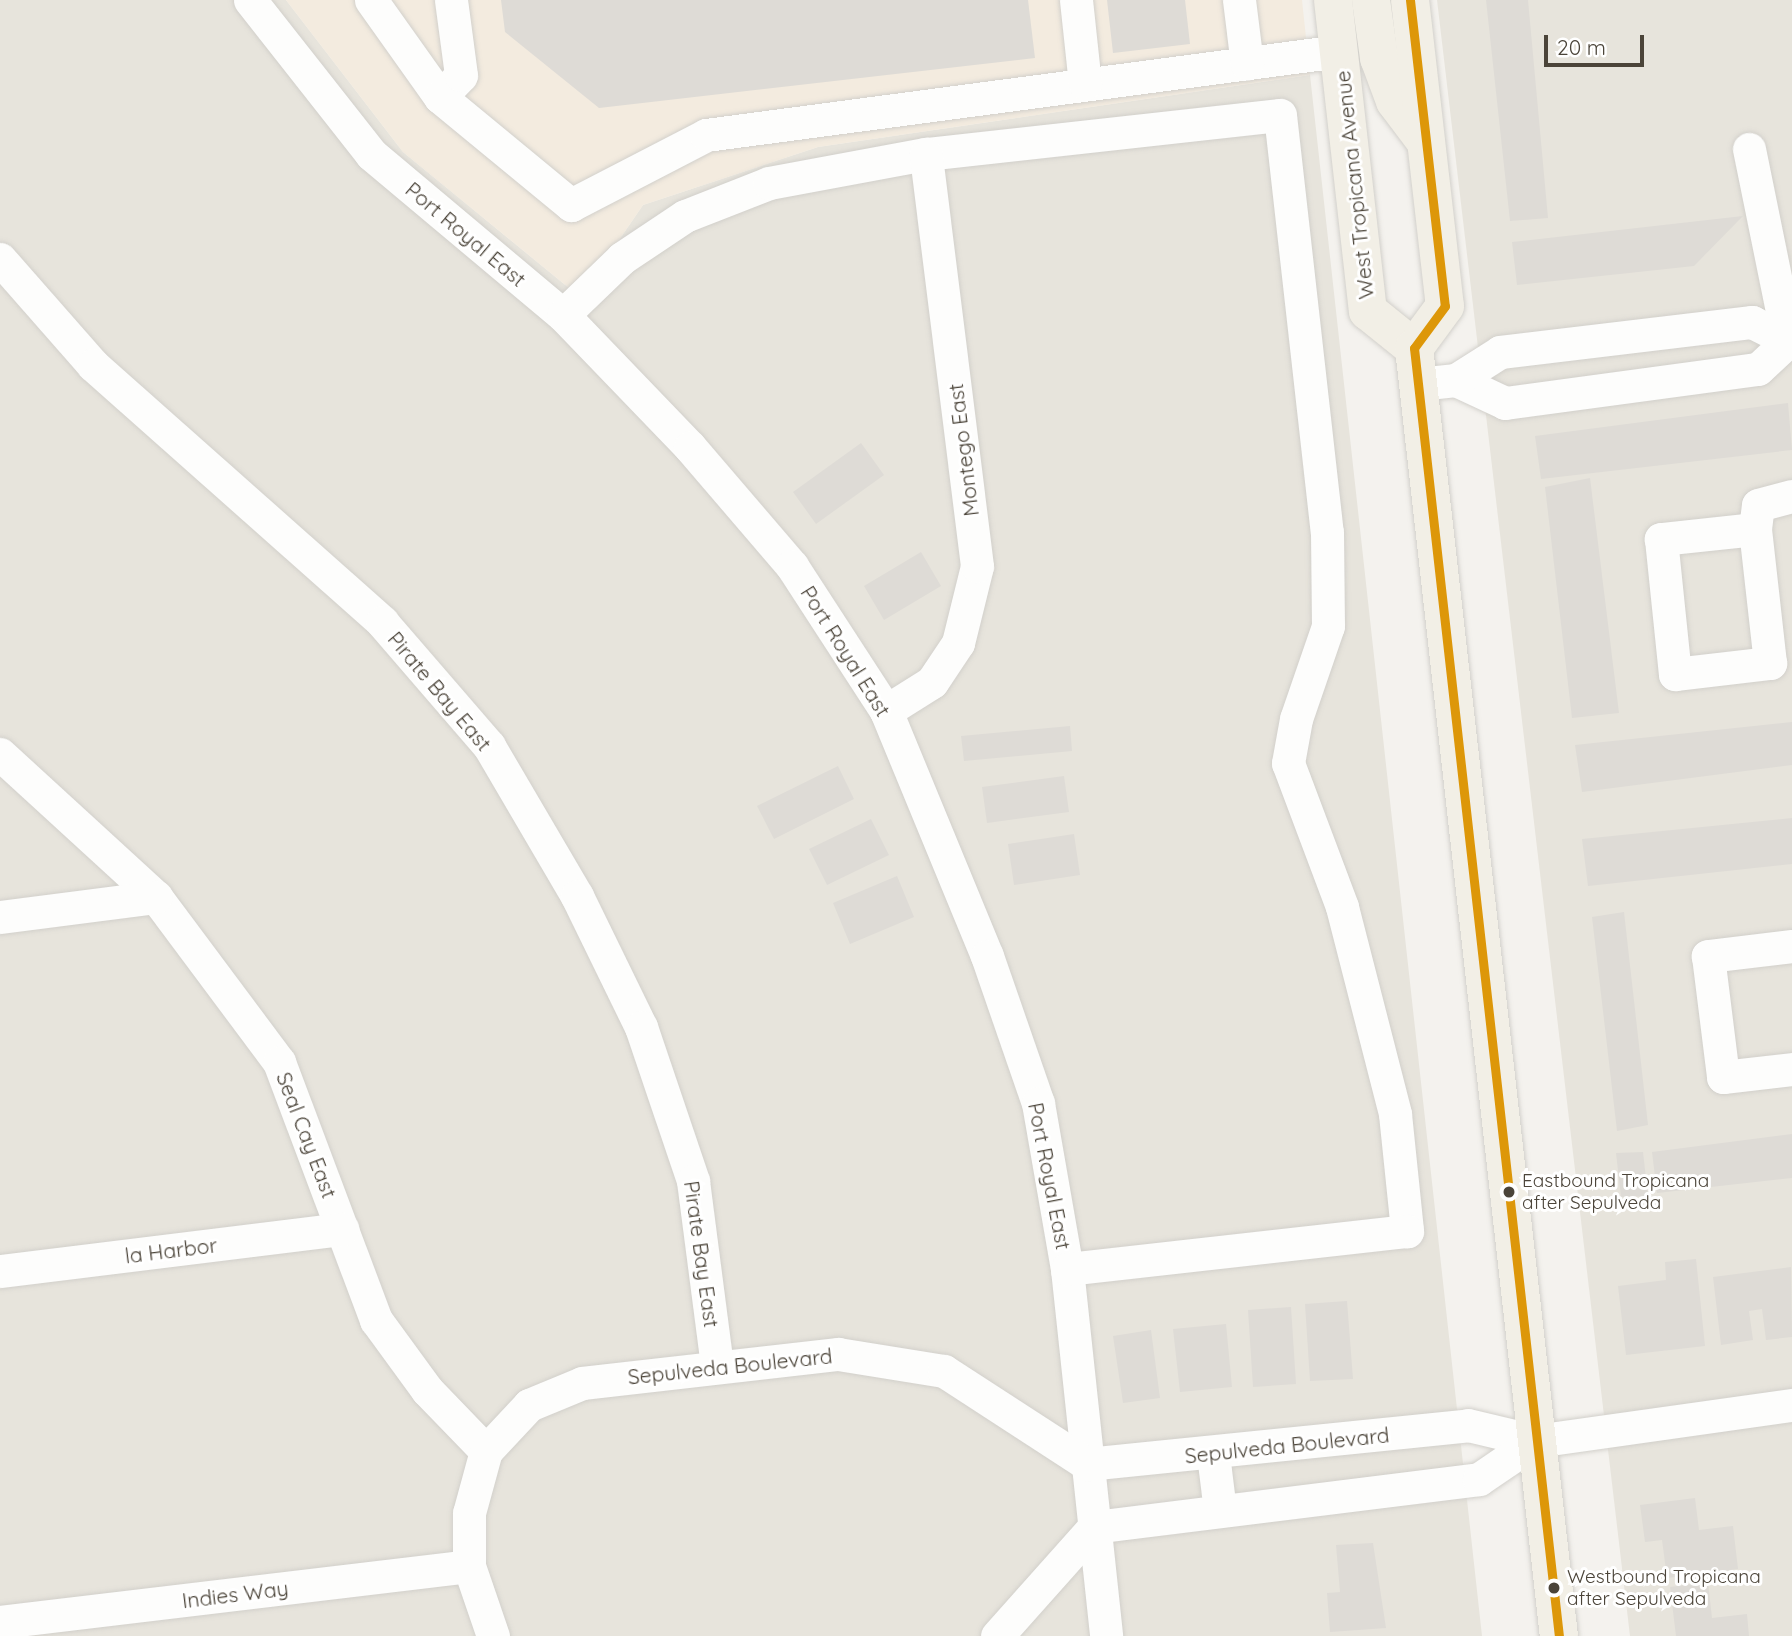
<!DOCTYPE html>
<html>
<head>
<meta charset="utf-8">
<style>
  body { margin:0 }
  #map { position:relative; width:1792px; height:1636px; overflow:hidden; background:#f4f2ee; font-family:Quicksand,sans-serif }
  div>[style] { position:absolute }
  .residential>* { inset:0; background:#e7e4dc }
  .commercial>* { inset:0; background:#f3ebdf }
  .building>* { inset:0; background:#dedbd6 }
  .roads { filter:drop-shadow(0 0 2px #d2d0cb) drop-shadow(0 0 2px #d2d0cb) }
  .minor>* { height:33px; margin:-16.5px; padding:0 16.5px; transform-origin:16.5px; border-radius:16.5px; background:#fdfdfc }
  .major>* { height:38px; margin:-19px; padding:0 19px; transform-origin:19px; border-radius:19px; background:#f2efe6 }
  .bus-1>* { height:9px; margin:-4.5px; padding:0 4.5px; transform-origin:4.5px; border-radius:4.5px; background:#dd9709 }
  .dots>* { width:19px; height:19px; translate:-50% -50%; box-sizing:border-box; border:4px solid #fff; border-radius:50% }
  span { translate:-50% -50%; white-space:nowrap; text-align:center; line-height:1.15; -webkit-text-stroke:6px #fff; paint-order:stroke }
  .bus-label { font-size:19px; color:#4b4439 }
  .left { translate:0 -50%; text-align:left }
  .street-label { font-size:21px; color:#4b4439 }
  .scale { position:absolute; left:1544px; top:35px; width:100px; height:32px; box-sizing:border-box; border:4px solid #4b4439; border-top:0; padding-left:9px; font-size:21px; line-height:24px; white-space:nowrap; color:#4b4439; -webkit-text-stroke:5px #fff; paint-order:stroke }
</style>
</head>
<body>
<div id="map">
  <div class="residential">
    <i style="clip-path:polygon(0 0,286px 0,403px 152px,580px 297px,643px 205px,818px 147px,1310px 75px,1482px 1636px,0 1636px)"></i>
    <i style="clip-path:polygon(1437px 0,1792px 0,1792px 1636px,1630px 1636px)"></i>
  </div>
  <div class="commercial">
    <i style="clip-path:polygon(286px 0,1302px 0,1310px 75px,818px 147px,643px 205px,580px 297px,403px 152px)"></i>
  </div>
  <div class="building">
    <i style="clip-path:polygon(501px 0,1028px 0,1035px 58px,599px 108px,505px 32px)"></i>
    <i style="clip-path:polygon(1107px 0,1185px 0,1190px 44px,1113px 53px)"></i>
    <i style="clip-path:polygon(1486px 0,1528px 0,1548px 218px,1510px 221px)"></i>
    <i style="clip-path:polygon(1743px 216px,1694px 266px,1517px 285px,1512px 242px)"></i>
    <i style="clip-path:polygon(1788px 403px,1792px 450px,1541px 479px,1535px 436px)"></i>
    <i style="clip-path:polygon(861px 443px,884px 475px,816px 524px,793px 492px)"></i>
    <i style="clip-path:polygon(1590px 478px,1619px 713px,1572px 718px,1545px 487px)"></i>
    <i style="clip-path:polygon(921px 552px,941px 586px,884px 620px,864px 586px)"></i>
    <i style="clip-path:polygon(1792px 722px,1792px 765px,1582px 792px,1575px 745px)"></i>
    <i style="clip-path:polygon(1070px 726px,1072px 751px,964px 761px,961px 736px)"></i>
    <i style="clip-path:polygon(838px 766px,854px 799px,774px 839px,757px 806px)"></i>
    <i style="clip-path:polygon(1064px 776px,1069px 812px,987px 823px,982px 787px)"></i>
    <i style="clip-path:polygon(1792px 818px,1792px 864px,1588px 886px,1582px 839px)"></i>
    <i style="clip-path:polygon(871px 819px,889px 855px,827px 885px,809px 849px)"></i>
    <i style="clip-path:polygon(1074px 834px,1080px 875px,1014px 885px,1008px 844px)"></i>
    <i style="clip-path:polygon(897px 876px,914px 917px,850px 944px,833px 903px)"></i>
    <i style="clip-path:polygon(1624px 912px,1648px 1125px,1617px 1131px,1592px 917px)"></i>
    <i style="clip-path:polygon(1792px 1134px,1792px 1178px,1657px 1193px,1652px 1152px)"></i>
    <i style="clip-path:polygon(1643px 1152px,1648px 1196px,1621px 1197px,1616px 1153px)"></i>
    <i style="clip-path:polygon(1696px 1259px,1705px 1346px,1626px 1355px,1618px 1286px,1666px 1280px,1665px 1262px)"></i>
    <i style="clip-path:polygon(1791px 1267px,1792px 1337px,1766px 1340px,1762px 1309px,1749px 1311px,1753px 1340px,1721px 1345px,1713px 1277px)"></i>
    <i style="clip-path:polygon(1347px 1301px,1353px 1379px,1310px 1381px,1305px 1304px)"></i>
    <i style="clip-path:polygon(1291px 1307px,1296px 1384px,1253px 1387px,1248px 1310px)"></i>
    <i style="clip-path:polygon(1226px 1324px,1232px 1387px,1180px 1392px,1173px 1329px)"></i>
    <i style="clip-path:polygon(1151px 1330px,1160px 1398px,1123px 1403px,1113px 1336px)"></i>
    <i style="clip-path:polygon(1695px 1498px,1699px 1530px,1733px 1526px,1738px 1569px,1667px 1578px,1662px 1540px,1645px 1542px,1640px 1505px)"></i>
    <i style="clip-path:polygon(1373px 1543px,1386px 1628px,1330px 1632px,1327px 1593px,1340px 1592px,1336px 1545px)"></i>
    <i style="clip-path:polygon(1708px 1582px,1712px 1618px,1747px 1614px,1749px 1636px,1676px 1636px,1670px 1587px)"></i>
  </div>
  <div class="roads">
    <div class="minor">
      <i style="left:250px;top:0;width:196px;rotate:51.8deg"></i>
      <i style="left:371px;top:154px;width:251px;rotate:40deg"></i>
      <i style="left:563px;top:315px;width:183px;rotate:46.1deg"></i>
      <i style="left:690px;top:447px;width:157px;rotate:49.4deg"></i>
      <i style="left:792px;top:566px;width:173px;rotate:57deg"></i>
      <i style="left:886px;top:711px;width:265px;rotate:67.6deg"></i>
      <i style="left:987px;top:956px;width:156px;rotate:70.9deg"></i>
      <i style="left:1038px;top:1103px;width:169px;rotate:80.1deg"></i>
      <i style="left:1067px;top:1269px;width:369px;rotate:83.9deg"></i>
      <i style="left:371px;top:0;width:119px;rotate:54.6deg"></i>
      <i style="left:440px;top:97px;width:170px;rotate:39.5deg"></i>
      <i style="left:571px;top:205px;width:152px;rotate:-27.4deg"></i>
      <i style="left:706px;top:135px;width:639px;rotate:-7.56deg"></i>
      <i style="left:1076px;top:0;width:84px;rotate:83.9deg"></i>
      <i style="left:1239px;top:0;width:64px;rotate:82.9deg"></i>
      <i style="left:440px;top:97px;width:30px;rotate:-46deg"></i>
      <i style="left:461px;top:75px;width:76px;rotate:-97.6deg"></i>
      <i style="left:1749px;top:149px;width:196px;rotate:78.5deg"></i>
      <i style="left:0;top:259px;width:141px;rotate:48.7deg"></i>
      <i style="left:93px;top:365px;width:387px;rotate:41.6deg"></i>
      <i style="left:382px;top:622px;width:164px;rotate:49.2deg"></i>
      <i style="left:489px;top:746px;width:174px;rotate:59.6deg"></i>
      <i style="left:577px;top:896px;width:146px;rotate:64deg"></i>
      <i style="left:641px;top:1027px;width:163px;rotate:71.3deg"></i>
      <i style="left:693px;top:1181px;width:187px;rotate:82.6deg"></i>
      <i style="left:563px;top:315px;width:82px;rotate:-44deg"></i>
      <i style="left:622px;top:258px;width:76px;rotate:-33.7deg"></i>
      <i style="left:685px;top:216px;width:90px;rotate:-21.4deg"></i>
      <i style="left:769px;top:183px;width:160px;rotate:-10.5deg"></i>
      <i style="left:926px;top:154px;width:356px;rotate:-6.3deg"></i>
      <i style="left:1280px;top:115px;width:420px;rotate:83.6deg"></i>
      <i style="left:1327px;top:532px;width:94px;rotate:89.4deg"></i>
      <i style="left:1328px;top:626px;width:98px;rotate:109deg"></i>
      <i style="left:1296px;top:719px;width:45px;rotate:100.3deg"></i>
      <i style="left:1288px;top:763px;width:154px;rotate:69.4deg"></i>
      <i style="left:1342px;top:907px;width:214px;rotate:75.6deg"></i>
      <i style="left:1395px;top:1114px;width:118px;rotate:84.1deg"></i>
      <i style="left:1407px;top:1231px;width:342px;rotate:173.6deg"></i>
      <i style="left:1456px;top:380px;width:54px;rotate:25.1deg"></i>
      <i style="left:1505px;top:403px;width:255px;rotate:-7.7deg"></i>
      <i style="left:1758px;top:369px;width:41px;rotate:-43deg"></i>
      <i style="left:1418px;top:384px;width:38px;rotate:-6deg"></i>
      <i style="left:1456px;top:380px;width:52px;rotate:-32.5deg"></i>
      <i style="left:1500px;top:352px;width:254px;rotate:-6.8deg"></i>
      <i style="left:1752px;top:322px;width:45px;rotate:26.6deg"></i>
      <i style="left:1755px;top:529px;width:95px;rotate:173.9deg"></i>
      <i style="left:1661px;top:539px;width:136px;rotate:84.1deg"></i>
      <i style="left:1675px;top:674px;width:96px;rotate:-6.6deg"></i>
      <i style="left:1770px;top:663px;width:135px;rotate:-96.4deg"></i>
      <i style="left:1755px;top:529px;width:24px;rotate:-83deg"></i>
      <i style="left:1758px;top:505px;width:35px;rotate:-15deg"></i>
      <i style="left:886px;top:711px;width:54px;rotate:-32.2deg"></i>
      <i style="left:932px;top:682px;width:47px;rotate:-56.3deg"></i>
      <i style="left:958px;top:643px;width:79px;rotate:-76.1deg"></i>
      <i style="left:977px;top:566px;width:415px;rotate:-97.1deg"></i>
      <i style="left:0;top:754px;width:212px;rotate:42.5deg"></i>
      <i style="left:156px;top:897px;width:206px;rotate:53.3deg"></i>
      <i style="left:279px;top:1062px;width:276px;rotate:69.4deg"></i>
      <i style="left:376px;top:1320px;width:87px;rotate:53.9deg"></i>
      <i style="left:427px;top:1390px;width:85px;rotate:46deg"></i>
      <i style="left:0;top:917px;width:157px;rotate:-7.3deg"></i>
      <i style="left:1792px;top:946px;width:85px;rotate:173.2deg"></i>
      <i style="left:1708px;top:956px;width:122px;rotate:82.9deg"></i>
      <i style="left:1723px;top:1077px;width:69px;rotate:-6.6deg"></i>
      <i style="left:0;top:1271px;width:345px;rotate:-7deg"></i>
      <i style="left:1213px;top:1454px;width:57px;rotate:83deg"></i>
      <i style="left:0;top:1622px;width:472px;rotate:-6.8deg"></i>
      <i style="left:493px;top:1636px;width:74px;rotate:-108.9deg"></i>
      <i style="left:469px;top:1566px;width:53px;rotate:-90deg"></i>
      <i style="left:469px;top:1513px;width:64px;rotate:-74.7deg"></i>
      <i style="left:486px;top:1451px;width:63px;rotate:-46.9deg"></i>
      <i style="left:529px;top:1405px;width:57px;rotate:-22.5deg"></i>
      <i style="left:582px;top:1383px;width:258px;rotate:-6.5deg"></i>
      <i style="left:838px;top:1354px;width:107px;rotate:9.1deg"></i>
      <i style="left:944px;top:1371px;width:171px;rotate:33deg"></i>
      <i style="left:1087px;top:1464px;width:383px;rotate:-5.8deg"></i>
      <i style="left:1468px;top:1425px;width:69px;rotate:13.4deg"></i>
      <i style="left:1535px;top:1441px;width:260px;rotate:-8deg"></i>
      <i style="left:997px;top:1636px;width:146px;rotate:-48.3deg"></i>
      <i style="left:1094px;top:1527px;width:388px;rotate:-7.1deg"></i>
      <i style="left:1479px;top:1479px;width:68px;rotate:-34.2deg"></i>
    </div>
    <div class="major">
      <i style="left:1333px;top:0;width:313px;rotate:83.6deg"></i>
      <i style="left:1368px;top:311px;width:59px;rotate:38.8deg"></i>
      <i style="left:1371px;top:0;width:59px;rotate:82.1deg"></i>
      <i style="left:1379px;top:58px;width:46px;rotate:69.6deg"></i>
      <i style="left:1395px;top:101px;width:46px;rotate:52.9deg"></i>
      <i style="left:1410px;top:0;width:308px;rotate:83.5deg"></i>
      <i style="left:1445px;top:306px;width:52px;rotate:126.4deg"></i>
      <i style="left:1414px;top:348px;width:1296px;rotate:83.58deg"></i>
    </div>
  </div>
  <div class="bus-1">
    <i style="left:1410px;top:0;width:308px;rotate:83.5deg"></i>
    <i style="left:1445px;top:306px;width:52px;rotate:126.4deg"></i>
    <i style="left:1414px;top:348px;width:1296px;rotate:83.58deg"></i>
  </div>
  <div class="dots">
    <i style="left:1509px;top:1192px;background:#4b4439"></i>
    <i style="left:1554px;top:1588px;background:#4b4439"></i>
  </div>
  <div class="bus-label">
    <span class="left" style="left:1522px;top:1192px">Eastbound Tropicana<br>after Sepulveda</span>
    <span class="left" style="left:1567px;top:1588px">Westbound Tropicana<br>after Sepulveda</span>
  </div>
  <div class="street-label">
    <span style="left:1354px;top:185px;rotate:-96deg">West Tropicana Avenue</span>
    <span style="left:466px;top:234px;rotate:40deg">Port Royal East</span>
    <span style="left:963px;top:450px;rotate:-97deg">Montego East</span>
    <span style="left:846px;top:651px;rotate:58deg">Port Royal East</span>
    <span style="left:440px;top:691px;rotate:50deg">Pirate Bay East</span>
    <span style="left:307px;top:1135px;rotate:69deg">Seal Cay East</span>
    <span style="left:1050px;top:1176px;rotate:79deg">Port Royal East</span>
    <span style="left:171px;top:1250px;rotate:-7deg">la Harbor</span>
    <span style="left:702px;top:1254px;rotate:82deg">Pirate Bay East</span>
    <span style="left:730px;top:1366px;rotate:-6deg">Sepulveda Boulevard</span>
    <span style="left:1287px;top:1445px;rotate:-6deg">Sepulveda Boulevard</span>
    <span style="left:235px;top:1594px;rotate:-7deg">Indies Way</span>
  </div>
  <div class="scale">20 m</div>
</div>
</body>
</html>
